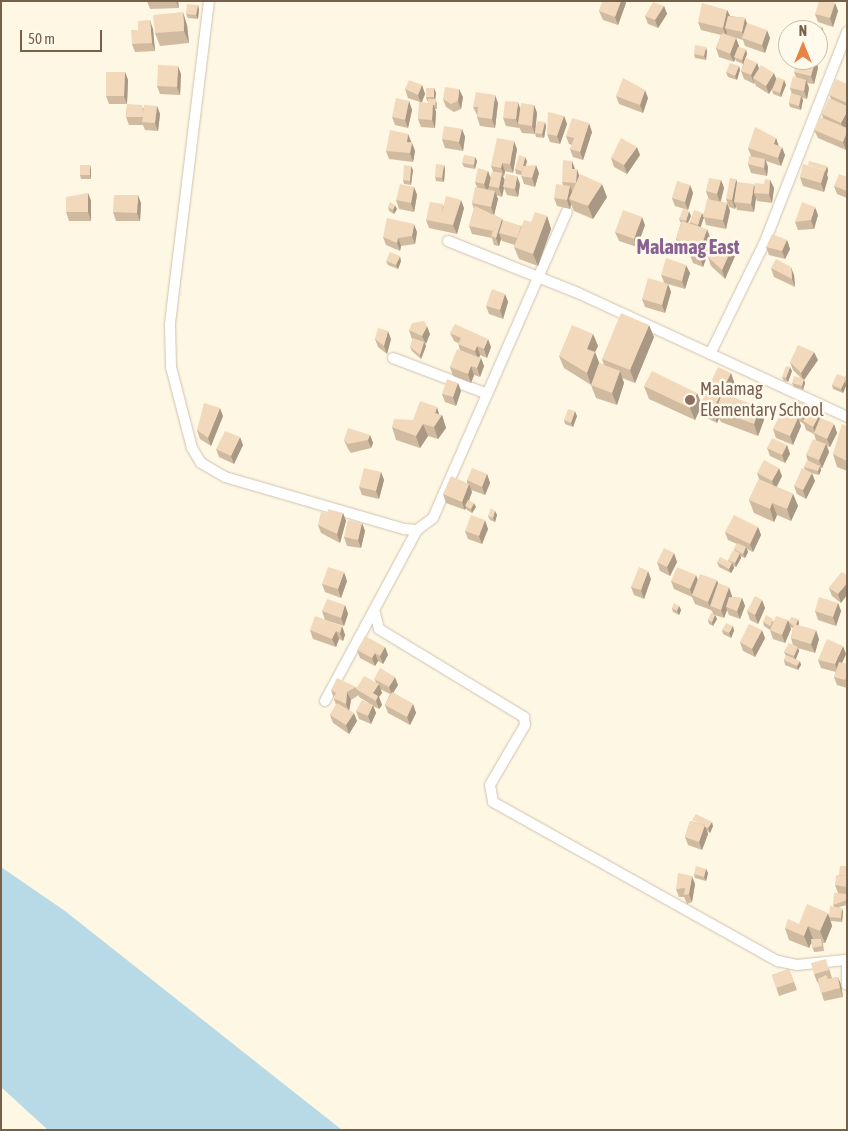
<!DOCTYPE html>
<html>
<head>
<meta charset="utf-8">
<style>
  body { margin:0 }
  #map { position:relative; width:848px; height:1131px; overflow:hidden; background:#fdf7e4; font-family:"Asap Condensed",sans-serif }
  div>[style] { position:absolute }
  .water>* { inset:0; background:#b8d9e6 }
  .roads { filter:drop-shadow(0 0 1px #d0c2ad) drop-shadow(0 0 1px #d0c2ad) }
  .minor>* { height:10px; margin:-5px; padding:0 5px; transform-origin:5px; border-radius:5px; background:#fff }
  .wall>* { inset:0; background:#d0bba1 }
  .shaded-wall>* { inset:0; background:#a99883 }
  .building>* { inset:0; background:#f2d9bb }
  .dots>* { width:14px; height:14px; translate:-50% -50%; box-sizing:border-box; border:2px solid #fffaeb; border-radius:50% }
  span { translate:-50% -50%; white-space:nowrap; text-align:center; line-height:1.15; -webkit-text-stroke:5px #fffaeb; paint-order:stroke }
  .education-label { font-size:18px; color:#785e54 }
  .left { translate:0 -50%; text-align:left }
  .quarter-label { font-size:20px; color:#896192; font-weight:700 }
  .frame { position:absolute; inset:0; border:2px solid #756049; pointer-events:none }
  .north { position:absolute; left:778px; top:20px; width:50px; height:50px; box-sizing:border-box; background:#fffaeb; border:1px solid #c8bcaa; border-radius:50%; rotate:0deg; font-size:14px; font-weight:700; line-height:20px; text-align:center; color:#756049 }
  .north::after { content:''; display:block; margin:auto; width:18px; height:22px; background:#e88348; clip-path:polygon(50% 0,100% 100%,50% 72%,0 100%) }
  .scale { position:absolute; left:20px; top:30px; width:82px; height:22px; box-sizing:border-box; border:2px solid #756049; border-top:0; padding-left:6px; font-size:15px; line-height:18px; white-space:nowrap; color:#756049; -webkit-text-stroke:4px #fffaeb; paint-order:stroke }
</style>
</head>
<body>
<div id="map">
  <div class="water">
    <i style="clip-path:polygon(1px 867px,65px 911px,342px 1130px,48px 1130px,1px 1087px)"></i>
  </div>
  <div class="roads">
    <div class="minor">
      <i style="left:209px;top:1px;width:326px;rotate:96.9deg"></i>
      <i style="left:170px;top:325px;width:42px;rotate:88.6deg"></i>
      <i style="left:171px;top:367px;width:84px;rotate:75.5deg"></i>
      <i style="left:192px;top:448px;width:17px;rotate:59deg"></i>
      <i style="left:201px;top:463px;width:28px;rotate:30deg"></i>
      <i style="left:225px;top:477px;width:186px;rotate:16.2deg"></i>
      <i style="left:404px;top:529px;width:13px;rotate:4deg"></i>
      <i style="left:417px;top:530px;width:20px;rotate:-37deg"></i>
      <i style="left:433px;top:518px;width:334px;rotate:-66.4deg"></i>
      <i style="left:448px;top:241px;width:140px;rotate:21.8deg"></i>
      <i style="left:578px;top:293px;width:296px;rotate:24.7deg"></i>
      <i style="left:710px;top:354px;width:123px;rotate:-63.9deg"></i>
      <i style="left:764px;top:244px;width:228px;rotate:-68.6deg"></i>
      <i style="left:393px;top:358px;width:98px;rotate:20.8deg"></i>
      <i style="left:375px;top:613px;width:16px;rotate:76deg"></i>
      <i style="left:379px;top:629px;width:170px;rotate:31.3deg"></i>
      <i style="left:524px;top:717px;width:8px;rotate:83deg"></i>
      <i style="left:525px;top:725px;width:69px;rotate:120.3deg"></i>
      <i style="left:490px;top:785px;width:17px;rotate:80deg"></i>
      <i style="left:493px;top:802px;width:326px;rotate:29.2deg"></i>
      <i style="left:778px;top:961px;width:19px;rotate:12deg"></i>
      <i style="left:797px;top:965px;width:48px;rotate:-5.9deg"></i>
      <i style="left:325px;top:701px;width:194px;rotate:-61.7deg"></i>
      <i style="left:847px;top:960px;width:25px;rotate:90deg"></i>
    </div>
  </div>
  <div class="wall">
    <i style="clip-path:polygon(147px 1px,178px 1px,179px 8px,150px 9px)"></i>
    <i style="clip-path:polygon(603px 1px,625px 1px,626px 3px,618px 25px,603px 20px,599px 11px)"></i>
    <i style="clip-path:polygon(835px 3px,838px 11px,833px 27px,818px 22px,815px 14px)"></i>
    <i style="clip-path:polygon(198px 5px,199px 9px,198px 19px,188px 18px,186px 14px)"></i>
    <i style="clip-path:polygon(664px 6px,667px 14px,658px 28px,648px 24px,645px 16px)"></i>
    <i style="clip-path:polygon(727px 10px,730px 16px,745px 18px,747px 24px,770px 38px,765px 53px,745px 46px,743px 40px,736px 38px,739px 47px,747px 54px,744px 62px,757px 63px,759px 69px,776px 79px,784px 80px,786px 85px,781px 97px,773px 94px,772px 90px,772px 88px,769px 94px,756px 86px,755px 83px,754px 84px,744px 79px,741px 71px,743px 64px,736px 61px,735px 59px,734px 62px,719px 57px,716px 48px,721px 35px,701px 30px,698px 22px)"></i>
    <i style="clip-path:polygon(187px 25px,189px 43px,160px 46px,155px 33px)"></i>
    <i style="clip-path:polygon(822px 27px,825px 36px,821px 49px,818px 48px,818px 30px)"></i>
    <i style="clip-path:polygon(153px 29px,155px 51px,135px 52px,132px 44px)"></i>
    <i style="clip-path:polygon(707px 51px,706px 60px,695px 58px,694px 54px)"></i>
    <i style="clip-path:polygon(816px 60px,818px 68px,814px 84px,807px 83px,809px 88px,807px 99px,802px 98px,803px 100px,801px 110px,790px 107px,789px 103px,792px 94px,790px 88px,796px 77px,794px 72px)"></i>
    <i style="clip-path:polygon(739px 66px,740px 70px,737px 80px,728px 77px,726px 72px)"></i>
    <i style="clip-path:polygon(125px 72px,128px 80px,127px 104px,143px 108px,157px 106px,160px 114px,158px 131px,145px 130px,143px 125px,129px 125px,126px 117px,127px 104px,109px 104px,106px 96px)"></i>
    <i style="clip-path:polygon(181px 74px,180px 95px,160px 94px,157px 86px)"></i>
    <i style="clip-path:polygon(847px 84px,847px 126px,846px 128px,846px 150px,818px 138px,814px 130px,823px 118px,822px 114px,831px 98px,829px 95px)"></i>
    <i style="clip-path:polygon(422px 85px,425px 94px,422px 103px,428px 103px,428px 101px,427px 101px,426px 97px,434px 88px,436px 93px,435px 99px,437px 103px,437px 109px,435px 109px,436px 112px,435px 128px,421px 127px,418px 119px,420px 102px,408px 98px,405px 89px)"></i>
    <i style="clip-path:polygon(616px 96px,648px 98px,643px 113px,619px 104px)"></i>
    <i style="clip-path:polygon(463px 97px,461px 109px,454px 112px,446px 107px,443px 99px)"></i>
    <i style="clip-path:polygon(409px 101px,412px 110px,408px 128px,395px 125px,392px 117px)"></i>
    <i style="clip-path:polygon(498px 103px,495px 128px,480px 126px,477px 117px,477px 115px,473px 107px)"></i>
    <i style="clip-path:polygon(534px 105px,537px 113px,535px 130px,545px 122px,546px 127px,544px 138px,536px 137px,535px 133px,535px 134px,522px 133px,519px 127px,519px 128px,506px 126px,503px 118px,520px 108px)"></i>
    <i style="clip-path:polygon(564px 116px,567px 124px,560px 144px,550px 142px,547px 134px)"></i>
    <i style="clip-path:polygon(462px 129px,465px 137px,463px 151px,445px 148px,442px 139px)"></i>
    <i style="clip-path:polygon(592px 132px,583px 160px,573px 157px,570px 149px,572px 145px,569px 144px,566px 136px)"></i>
    <i style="clip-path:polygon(408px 134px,415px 151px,413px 162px,389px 159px,386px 151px)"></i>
    <i style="clip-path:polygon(776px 138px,778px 145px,785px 155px,781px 166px,766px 161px,768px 167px,767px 176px,751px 173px,748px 164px,751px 156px,748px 148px)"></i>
    <i style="clip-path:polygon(517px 149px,513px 173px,505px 171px,504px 176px,503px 176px,505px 180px,520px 184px,518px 197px,507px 195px,504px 188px,502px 197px,496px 195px,498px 199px,494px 215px,502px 219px,503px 221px,521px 226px,547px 216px,551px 229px,538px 266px,519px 259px,514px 247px,515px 245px,502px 241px,501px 239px,499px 246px,494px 245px,492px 238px,472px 234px,469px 226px,474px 209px,472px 203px,477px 187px,475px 182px,488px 171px,490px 178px,493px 171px,491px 166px)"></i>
    <i style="clip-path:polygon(640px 155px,627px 174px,614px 167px,611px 158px)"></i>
    <i style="clip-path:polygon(475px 157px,477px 161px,475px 169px,464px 167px,462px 163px)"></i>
    <i style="clip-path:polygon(527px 161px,526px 166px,539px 173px,535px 187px,524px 184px,521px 175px,516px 174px,515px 169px)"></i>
    <i style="clip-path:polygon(90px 165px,91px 170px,91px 179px,81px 179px,80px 175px)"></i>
    <i style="clip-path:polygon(444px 165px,445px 169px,444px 182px,436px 181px,435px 177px)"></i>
    <i style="clip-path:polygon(575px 169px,579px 176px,607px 197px,593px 219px,574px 211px,571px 204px,570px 209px,557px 206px,554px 198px,563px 185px,562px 182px)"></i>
    <i style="clip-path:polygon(413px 170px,411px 185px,404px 184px,403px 180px)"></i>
    <i style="clip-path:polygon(828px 170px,827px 175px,828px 178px,824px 192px,803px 186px,800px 177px)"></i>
    <i style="clip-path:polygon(847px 177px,847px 198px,837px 194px,834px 186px)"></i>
    <i style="clip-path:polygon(721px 180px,724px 188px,721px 202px,727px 203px,730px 211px,726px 229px,706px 225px,704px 217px,700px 227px,712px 242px,703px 267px,693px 263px,690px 255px,681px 251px,676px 239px,681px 223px,679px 219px,691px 216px,688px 223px,690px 223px,690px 222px,703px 216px,709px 200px,706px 191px)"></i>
    <i style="clip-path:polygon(770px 180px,774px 188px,772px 203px,757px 201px,756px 198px,754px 212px,737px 210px,736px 206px,735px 209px,729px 207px,726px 199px,737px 182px,754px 187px,764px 184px)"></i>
    <i style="clip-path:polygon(690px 185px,693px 193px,688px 210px,675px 206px,672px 198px)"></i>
    <i style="clip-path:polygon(414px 187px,417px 195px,414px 212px,399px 209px,396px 200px)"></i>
    <i style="clip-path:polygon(88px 193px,91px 201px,91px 221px,69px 221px,66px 212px)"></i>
    <i style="clip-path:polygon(141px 203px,140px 221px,116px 221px,113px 212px)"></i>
    <i style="clip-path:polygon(443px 204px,443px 206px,464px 208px,457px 234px,429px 228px,426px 220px)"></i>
    <i style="clip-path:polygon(388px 207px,397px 209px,394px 214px,389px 211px)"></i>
    <i style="clip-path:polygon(818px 215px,814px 229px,798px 230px,795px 222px)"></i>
    <i style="clip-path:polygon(645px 225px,637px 247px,619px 241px,615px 232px)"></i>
    <i style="clip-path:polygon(417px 232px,415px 244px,401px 246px,400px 251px,386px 245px,383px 237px)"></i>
    <i style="clip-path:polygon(787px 240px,790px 249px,785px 259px,769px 255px,766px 247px)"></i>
    <i style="clip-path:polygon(732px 248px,735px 256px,725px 279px,711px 266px,708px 257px)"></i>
    <i style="clip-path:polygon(386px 261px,401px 261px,398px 269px,388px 265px)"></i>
    <i style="clip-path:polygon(771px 268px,794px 275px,795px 287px,774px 277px)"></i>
    <i style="clip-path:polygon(690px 273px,685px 289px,668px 284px,671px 292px,665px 313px,645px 307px,642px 299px,664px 282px,661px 275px)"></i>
    <i style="clip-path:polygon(505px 294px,508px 302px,503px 319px,489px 314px,486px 306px)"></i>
    <i style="clip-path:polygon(409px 330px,430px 334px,425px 344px,426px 346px,421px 359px,412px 351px,410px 347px,413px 339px,412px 339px)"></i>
    <i style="clip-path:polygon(450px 333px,491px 347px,487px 358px,480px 355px,479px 357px,481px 358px,484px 366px,480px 377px,474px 375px,471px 383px,453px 376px,450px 367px,460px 350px,458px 343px,454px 341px)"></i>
    <i style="clip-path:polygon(593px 334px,598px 346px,595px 352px,599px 363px,604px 365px,602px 359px,654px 337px,635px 383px,622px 378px,624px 383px,617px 405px,596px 398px,591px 385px,564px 368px,559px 356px)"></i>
    <i style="clip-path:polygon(375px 339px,391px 339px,387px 354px,378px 347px)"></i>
    <i style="clip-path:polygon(818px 360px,804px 380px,805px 383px,803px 390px,794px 387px,792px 383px,801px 378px,793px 370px,790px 362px)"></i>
    <i style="clip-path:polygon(792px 371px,788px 382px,784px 381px,782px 377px)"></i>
    <i style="clip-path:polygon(731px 373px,735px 385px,730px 396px,764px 420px,758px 436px,721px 422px,719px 418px,717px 423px,705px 417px,701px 407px,695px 420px,649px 399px,644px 386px,701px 403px)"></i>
    <i style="clip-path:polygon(847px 374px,847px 387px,846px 386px,843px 393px,833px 389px,832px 385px,845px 377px)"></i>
    <i style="clip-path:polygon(458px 383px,461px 391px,456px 406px,445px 402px,442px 394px)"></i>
    <i style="clip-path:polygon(791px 410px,809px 411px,822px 419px,834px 424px,837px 433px,830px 447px,827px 446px,829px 452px,822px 468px,820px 468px,821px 470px,819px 475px,811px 473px,815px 481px,806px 499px,797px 494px,794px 486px,805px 470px,804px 467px,808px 461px,806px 455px,816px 440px,814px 434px,806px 430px,804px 424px,799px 421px,801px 426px,793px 445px,776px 438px,773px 429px,792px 416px)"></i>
    <i style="clip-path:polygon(440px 415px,442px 415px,446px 428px,438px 439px,428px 436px,420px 448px,396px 440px,392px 427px,413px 420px)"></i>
    <i style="clip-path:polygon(223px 416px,211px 446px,200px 439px,197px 430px)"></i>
    <i style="clip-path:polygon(577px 416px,573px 427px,565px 424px,564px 420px)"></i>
    <i style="clip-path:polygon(847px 426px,847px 471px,837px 467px,833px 454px)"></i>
    <i style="clip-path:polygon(370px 435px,373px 443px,371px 448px,351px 453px,348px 449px,344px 440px)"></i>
    <i style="clip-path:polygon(243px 445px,234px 464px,219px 457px,216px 449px)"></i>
    <i style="clip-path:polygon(787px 445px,790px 454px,785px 463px,770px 456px,767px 448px)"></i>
    <i style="clip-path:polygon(381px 472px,384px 480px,379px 499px,362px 495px,359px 487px)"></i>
    <i style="clip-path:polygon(757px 473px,782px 476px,777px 487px,793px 494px,798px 506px,791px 521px,777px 515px,774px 522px,754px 513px,749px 500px,759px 479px)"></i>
    <i style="clip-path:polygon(487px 474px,490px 483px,485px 495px,471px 490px,472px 492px,469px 500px,476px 507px,472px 513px,467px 510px,466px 508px,465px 510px,446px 503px,443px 494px,467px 483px,467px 480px)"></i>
    <i style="clip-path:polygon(495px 511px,497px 515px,495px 522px,490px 520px,488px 516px)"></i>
    <i style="clip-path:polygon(343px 513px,346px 521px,340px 543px,321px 533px,318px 525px)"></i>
    <i style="clip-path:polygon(362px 523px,365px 531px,361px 548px,347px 546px,344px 537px)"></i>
    <i style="clip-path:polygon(758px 527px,761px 535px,753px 552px,747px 549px,748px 552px,745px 558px,740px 556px,741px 558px,736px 567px,733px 566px,734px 568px,731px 573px,719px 567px,717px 562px,729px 562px,728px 560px,735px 551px,734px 549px,737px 544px,728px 540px,725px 532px)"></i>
    <i style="clip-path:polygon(488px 529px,482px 544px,468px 539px,465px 531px)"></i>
    <i style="clip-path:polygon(657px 562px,677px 562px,670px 576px,660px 571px)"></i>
    <i style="clip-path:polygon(842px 572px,841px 603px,832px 596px,829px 588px)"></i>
    <i style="clip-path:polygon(651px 579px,644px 599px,634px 595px,631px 587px)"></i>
    <i style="clip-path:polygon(698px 580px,718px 583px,732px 596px,732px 597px,742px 598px,745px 606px,740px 619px,729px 615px,727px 610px,724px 618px,715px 615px,717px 619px,713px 626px,709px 624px,708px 620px,713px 613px,711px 610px,695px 604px,692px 597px,674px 589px,671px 581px)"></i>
    <i style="clip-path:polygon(347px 581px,341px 598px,325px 592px,322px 584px)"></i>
    <i style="clip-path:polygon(762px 600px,765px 608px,758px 624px,750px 620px,747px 611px)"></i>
    <i style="clip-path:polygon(838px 603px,841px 611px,836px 626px,818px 620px,815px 611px)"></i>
    <i style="clip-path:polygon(345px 605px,348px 614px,344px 626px,325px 620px,322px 611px)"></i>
    <i style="clip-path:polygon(679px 606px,681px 610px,679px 615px,673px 612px,672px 608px)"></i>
    <i style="clip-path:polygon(788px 620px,791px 629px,785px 643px,773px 639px,770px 630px,764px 626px,763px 622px,774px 621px)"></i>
    <i style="clip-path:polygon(789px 622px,799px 623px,798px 625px,819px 639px,815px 653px,798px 648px,799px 651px,796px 659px,801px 665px,798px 670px,785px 665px,784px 660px,786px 656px,784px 652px,793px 645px,791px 638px,793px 628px,790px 627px)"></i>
    <i style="clip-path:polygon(342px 626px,345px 635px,343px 641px,339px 639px,336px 647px,313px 639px,310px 630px)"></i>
    <i style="clip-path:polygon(733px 626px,734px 631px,731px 638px,723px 634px,722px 630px)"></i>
    <i style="clip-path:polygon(765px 638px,755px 657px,743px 651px,740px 642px)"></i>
    <i style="clip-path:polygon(385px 647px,388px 655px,383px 664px,378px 661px,375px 666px,360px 658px,357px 650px)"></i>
    <i style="clip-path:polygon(846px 654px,842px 663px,847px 664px,847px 688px,837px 685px,834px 677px,836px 672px,821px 668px,818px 660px)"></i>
    <i style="clip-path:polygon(374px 679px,398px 685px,393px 693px,413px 704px,416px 713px,410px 725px,388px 713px,385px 705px,390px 694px,380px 689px,382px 693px,379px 697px,382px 705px,379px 709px,373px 706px,376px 713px,371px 724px,359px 719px,356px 711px,369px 703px,359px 697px,359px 695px,351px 700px,349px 710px,357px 721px,349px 734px,333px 723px,330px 715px,336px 705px,331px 690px,356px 687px,356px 688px,376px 682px)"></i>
    <i style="clip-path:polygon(690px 821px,713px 826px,710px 833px,707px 831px,708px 834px,702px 850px,688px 845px,685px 837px)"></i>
    <i style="clip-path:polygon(847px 866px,847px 905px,839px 907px,843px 912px,842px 922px,831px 921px,832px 926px,825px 943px,823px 943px,824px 951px,814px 952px,811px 942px,809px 948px,789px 940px,785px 928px,829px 916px,834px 907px,833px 905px,838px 893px,835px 885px,839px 875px)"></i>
    <i style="clip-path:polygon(706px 869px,708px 873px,706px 881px,695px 878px,694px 874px)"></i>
    <i style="clip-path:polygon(695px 884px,692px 902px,687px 904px,684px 897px,679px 897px,676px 889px)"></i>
    <i style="clip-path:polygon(829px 968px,832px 978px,838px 977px,841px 985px,843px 997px,824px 1001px,818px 982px,817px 982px,814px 974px)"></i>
    <i style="clip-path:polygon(789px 969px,797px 990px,779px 996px,772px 975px)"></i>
  </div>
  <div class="shaded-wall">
    <i style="clip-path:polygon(176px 1px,178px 1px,179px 8px)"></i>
    <i style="clip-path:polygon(621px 1px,625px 1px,626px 3px,618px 25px,615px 17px)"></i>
    <i style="clip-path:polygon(835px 3px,838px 11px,833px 27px,830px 18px)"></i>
    <i style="clip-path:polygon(198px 5px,199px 9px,198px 19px,196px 15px)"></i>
    <i style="clip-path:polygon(664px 6px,667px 14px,658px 28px,655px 20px)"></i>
    <i style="clip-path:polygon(727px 10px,731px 18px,725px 28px,727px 32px,726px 36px,723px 28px)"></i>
    <i style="clip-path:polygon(183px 12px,187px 25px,189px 43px,184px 31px)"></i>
    <i style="clip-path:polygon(745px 18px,748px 26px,745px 39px,742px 32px)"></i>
    <i style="clip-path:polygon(150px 20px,153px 29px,155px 51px,152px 43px)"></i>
    <i style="clip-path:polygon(822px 27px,825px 36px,821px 49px,818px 40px)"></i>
    <i style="clip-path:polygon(767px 30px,770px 38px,765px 53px,762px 45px)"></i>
    <i style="clip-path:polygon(736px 38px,739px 46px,735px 57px,734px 57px,735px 59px,734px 62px,730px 54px)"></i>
    <i style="clip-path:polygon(706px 47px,707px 51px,706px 60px,704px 56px)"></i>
    <i style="clip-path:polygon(746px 49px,747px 54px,743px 64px,742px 60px)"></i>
    <i style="clip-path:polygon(816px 60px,818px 68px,814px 84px,811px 76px)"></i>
    <i style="clip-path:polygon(757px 63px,760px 71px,753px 78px,754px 84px,751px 75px)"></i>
    <i style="clip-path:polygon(178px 66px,181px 74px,180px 95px,177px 87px)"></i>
    <i style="clip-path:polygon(739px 66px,740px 70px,737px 80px,735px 76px)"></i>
    <i style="clip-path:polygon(125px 72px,128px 80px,127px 104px,124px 96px)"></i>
    <i style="clip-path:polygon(774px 73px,777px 81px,769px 94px,766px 86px)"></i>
    <i style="clip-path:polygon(784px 80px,786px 85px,781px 97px,780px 93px)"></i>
    <i style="clip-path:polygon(806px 80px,809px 88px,807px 99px,804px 91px)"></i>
    <i style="clip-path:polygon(422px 85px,425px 94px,421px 103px,418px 95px)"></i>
    <i style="clip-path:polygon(434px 88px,436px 93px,435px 101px,434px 97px)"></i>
    <i style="clip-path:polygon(459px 89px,463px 97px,461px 109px,458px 101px)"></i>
    <i style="clip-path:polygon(645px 90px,648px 98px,643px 113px,640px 105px)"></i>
    <i style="clip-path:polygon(495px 95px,498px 103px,495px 128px,492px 119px)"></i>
    <i style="clip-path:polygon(801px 96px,803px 100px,801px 110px,799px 106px)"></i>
    <i style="clip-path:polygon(409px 101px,412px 110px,408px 128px,405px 120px)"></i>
    <i style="clip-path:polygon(518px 102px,521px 111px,518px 124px,519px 128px,516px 119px)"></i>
    <i style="clip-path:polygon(433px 103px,436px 112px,435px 128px,432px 120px)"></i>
    <i style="clip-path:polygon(534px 105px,537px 113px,535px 134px,532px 126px)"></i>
    <i style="clip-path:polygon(157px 106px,160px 114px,158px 131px,155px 123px)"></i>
    <i style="clip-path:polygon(847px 112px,847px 126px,844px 132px,841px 123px)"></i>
    <i style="clip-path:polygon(564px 116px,567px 124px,560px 144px,557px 136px)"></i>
    <i style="clip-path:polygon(545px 122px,546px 127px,544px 138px,542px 134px)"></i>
    <i style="clip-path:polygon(589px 123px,592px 132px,583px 160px,580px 152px)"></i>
    <i style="clip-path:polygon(462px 129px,465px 137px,463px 151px,459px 142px)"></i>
    <i style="clip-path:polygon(847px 132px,847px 148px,846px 150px,843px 142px)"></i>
    <i style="clip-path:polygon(408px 134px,411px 142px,407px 142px)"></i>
    <i style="clip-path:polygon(776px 138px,779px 147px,774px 144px)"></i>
    <i style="clip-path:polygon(514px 141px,517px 149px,513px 173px,510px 164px)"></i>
    <i style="clip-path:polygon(412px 143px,415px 151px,413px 162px,410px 153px)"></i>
    <i style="clip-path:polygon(637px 147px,640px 155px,627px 174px,624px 165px)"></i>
    <i style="clip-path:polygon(782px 147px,785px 155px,781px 166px,778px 158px)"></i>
    <i style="clip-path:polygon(475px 157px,477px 161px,475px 169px,474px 165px)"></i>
    <i style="clip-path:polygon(525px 157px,527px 161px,523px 175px,522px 171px)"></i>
    <i style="clip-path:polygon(765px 159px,768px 167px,767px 176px,764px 168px)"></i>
    <i style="clip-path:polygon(572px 161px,575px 169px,572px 169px)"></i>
    <i style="clip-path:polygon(502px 163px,505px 171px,504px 176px,501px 168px)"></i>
    <i style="clip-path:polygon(90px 165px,91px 170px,91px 179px,90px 175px)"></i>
    <i style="clip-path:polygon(444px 165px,445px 169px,444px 182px,442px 178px)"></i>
    <i style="clip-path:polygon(536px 165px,539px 173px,535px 187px,532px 178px)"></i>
    <i style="clip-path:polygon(411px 166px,413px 170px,411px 185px,410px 181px)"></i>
    <i style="clip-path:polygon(827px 166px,828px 170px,827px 175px,828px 178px,824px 192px,821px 183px)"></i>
    <i style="clip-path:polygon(577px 169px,580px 178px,576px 183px)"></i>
    <i style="clip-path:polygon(488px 171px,491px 179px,487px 193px,484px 184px)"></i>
    <i style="clip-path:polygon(502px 173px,505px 182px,502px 197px,499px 188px)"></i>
    <i style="clip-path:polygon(517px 176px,520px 184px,518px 197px,515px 189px)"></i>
    <i style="clip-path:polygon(736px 179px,739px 188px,734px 202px,736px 206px,735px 209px,732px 200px)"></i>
    <i style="clip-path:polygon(721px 180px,724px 188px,720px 202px,717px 194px)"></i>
    <i style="clip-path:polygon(770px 180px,774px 188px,772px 203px,769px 194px)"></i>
    <i style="clip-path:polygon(602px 184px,607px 197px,593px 219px,588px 206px)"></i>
    <i style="clip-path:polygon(754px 184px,757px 193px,754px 193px,756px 198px,754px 212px,751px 204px)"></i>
    <i style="clip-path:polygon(690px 185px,693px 193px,688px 210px,685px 202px)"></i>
    <i style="clip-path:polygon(570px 186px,573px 194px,569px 199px,571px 204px,570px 209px,567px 200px)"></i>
    <i style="clip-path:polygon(414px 187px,417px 195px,414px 212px,411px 203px)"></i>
    <i style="clip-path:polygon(495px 191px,498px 199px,494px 215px,491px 207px)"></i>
    <i style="clip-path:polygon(88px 193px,91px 201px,91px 221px,88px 212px)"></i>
    <i style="clip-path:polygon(138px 195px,141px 203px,140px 221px,137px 213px)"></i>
    <i style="clip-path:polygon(461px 200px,464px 208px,457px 234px,453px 225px)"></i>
    <i style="clip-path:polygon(727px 203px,730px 211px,726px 229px,723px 220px)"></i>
    <i style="clip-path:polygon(395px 205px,397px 209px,394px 214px,393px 210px)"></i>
    <i style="clip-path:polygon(815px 207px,818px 215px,814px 229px,811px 220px)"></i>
    <i style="clip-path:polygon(689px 211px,691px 216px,687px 225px,686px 221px)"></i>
    <i style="clip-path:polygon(702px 213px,704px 217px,700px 229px,698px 225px)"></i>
    <i style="clip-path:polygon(547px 216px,551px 229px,538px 266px,533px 254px)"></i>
    <i style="clip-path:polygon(642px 217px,645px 225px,637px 247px,634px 239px)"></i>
    <i style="clip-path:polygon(502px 219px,505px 227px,499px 233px,501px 239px,499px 246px,496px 238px)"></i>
    <i style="clip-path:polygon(414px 224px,417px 232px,415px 244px,412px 236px)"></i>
    <i style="clip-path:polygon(707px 229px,712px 242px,703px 267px,699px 254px)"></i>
    <i style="clip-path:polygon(398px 238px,401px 246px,400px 251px,397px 243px)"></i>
    <i style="clip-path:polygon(787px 240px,790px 249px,785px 259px,782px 251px)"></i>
    <i style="clip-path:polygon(732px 248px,735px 256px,725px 279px,722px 270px)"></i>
    <i style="clip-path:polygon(400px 256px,401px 261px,398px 269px,396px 265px)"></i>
    <i style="clip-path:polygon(686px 265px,690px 273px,685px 289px,682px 281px)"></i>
    <i style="clip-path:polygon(791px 267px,794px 275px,795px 287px,792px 279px)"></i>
    <i style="clip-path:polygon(668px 284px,671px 292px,665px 313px,662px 305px)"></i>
    <i style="clip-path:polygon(505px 294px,508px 302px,503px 319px,500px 310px)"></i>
    <i style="clip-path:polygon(649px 325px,654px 337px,635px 383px,630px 370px)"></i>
    <i style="clip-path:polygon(427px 326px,430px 334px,426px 344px,422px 336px)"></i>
    <i style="clip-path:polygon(388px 331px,391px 339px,387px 354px,384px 346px)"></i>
    <i style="clip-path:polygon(593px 334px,598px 346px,595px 352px,600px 365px,591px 385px,587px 373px,587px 349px)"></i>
    <i style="clip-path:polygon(488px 339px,491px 347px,487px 358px,484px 349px)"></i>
    <i style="clip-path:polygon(424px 342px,426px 346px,421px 359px,420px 355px)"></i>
    <i style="clip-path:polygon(477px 346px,480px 355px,478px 360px,475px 351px)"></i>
    <i style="clip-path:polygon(814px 352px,818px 360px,804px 380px,805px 383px,803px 390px,802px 386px,803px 380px,801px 373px)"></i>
    <i style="clip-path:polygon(481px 358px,484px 366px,480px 377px,477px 368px)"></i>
    <i style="clip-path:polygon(471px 366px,474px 375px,471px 383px,468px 374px)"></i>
    <i style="clip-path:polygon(790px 367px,792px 371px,788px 382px,786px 378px)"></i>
    <i style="clip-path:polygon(620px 371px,624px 383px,617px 405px,612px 393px)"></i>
    <i style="clip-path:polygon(731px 373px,735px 385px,722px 412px,716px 410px,719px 418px,717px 423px,713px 410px)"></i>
    <i style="clip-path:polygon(845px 381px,846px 386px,843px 393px,841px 389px)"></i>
    <i style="clip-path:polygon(458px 383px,461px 391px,456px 406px,453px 397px)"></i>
    <i style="clip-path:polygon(697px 393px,702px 405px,700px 405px,701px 407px,695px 420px,690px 408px)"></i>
    <i style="clip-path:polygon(807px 405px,810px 413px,804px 422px,802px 416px)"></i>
    <i style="clip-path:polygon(437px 407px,440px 417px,442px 415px,446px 428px,438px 439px,434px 427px,435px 413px)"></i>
    <i style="clip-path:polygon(760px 407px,764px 420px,758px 436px,754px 424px)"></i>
    <i style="clip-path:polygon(220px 408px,223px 416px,211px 446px,208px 438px)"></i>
    <i style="clip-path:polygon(575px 411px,577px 416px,573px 427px,571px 423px)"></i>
    <i style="clip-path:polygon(820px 414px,823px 423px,816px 435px,813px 427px)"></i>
    <i style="clip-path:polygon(798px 418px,801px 426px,793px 445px,790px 436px)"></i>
    <i style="clip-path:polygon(423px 424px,428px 436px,420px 448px,416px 436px)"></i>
    <i style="clip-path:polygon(834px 424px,837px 433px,830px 447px,827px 439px)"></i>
    <i style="clip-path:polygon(370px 435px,373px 443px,371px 448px,368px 440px)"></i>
    <i style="clip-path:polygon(240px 437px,243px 445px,234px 464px,231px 456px)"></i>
    <i style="clip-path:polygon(826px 444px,829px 452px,822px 468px,819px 460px)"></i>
    <i style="clip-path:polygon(787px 445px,790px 454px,785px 463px,782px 455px)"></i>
    <i style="clip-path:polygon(820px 466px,821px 470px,819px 475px,818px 471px)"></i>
    <i style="clip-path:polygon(779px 468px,782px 476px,775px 489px,772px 481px)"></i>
    <i style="clip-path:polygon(381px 472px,384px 480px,379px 499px,376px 491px)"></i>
    <i style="clip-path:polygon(812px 473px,815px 481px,806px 499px,803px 490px)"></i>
    <i style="clip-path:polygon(487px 474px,490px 483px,485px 495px,482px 487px)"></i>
    <i style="clip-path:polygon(469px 484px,472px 492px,465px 510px,462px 502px)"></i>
    <i style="clip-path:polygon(793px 494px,798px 506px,791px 521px,787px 509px)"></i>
    <i style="clip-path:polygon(474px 503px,476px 507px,472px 513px,471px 509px)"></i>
    <i style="clip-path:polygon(772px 503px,777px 515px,774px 522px,770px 509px)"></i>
    <i style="clip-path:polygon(495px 511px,497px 515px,495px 522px,493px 518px)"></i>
    <i style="clip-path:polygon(343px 513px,346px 521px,340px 543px,337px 534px)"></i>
    <i style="clip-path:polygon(485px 520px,488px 529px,482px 544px,479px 536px)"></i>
    <i style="clip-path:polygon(362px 523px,365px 531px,361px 548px,358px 540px)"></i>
    <i style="clip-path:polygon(758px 527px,761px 535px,753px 552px,750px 544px)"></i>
    <i style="clip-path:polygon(746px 547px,748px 552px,745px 558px,743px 554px)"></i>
    <i style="clip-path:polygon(674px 553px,677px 562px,670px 576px,667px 567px)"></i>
    <i style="clip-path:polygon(740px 553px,741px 558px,736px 567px,735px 563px)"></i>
    <i style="clip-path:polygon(732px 563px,734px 568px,731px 573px,729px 569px)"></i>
    <i style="clip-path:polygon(648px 571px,651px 579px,644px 599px,641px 590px)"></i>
    <i style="clip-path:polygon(344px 572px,347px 581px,341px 598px,338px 589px)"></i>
    <i style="clip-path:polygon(696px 575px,699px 583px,692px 595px,690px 589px)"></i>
    <i style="clip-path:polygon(717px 580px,720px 589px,710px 606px,711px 610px,708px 602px)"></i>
    <i style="clip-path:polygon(847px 583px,847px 595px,841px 603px,838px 594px)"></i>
    <i style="clip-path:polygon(729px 587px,732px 596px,728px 608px,726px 607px,727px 610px,724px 618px,721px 610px)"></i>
    <i style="clip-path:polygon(742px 598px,745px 606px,740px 619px,737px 611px)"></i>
    <i style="clip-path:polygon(762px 600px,765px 608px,758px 624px,755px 615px)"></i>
    <i style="clip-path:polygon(838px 603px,841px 611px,836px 626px,833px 617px)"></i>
    <i style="clip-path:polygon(345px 605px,348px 614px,344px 626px,341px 618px)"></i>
    <i style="clip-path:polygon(679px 606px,681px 610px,679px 615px,677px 611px)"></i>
    <i style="clip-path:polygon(715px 615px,717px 619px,713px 626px,712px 622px)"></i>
    <i style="clip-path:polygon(798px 619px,799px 623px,797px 631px,795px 626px)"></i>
    <i style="clip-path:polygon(788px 620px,791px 629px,785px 643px,782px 635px)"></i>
    <i style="clip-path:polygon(342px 626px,345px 635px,343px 641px,340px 633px)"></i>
    <i style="clip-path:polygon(733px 626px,734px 631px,731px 638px,729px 633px)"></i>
    <i style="clip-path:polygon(762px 630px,765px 638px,755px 657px,752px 649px)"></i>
    <i style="clip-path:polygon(816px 630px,819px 639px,815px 653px,811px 644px)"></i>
    <i style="clip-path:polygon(336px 631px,339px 639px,336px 647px,332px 639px)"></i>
    <i style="clip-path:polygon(843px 646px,846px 654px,838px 672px,835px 664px)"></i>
    <i style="clip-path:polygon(385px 647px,388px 655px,383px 664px,380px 656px)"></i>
    <i style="clip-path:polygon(798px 647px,799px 651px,795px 661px,794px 656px)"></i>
    <i style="clip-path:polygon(375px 653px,378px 661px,375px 666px,372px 658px)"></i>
    <i style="clip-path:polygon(800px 661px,801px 665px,798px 670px,797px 666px)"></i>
    <i style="clip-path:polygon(395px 677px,398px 685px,392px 695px,389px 687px)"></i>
    <i style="clip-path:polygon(379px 684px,382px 693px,379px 697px,382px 705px,379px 709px,373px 693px)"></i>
    <i style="clip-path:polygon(347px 692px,351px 700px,349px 712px,346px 704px)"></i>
    <i style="clip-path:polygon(413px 704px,416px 713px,410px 725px,407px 717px)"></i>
    <i style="clip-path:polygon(373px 705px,376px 713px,371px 724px,368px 716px)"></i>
    <i style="clip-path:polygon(354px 713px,357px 721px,349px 734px,346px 725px)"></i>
    <i style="clip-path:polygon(712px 822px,713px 826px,710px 833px,708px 828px)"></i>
    <i style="clip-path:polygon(705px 825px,708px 834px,702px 850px,699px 842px)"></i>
    <i style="clip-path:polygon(706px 869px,708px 873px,706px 881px,704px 877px)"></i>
    <i style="clip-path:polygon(692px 876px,695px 884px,692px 902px,689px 894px)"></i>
    <i style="clip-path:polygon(842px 908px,843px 912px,842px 922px,841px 918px)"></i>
    <i style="clip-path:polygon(828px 913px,832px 926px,825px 943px,820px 931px)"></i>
    <i style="clip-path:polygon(808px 926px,813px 939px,809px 948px,804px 936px)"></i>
    <i style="clip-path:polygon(838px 977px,841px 985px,843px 997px,840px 988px)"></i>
  </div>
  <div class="building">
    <i style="clip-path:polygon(603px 1px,621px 1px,615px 17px,599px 11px)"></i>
    <i style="clip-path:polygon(819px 1px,831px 1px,835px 3px,830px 18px,815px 14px)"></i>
    <i style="clip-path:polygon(653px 2px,664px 6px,655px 20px,645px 16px)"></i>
    <i style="clip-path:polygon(702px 3px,727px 10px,723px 28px,698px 22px)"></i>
    <i style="clip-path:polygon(187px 4px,198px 5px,196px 15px,186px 14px)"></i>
    <i style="clip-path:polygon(183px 12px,184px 31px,155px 33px,153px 15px)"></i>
    <i style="clip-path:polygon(728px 16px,745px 18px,742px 32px,725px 28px)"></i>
    <i style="clip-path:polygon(150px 20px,152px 43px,132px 44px,131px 30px,138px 30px,138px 21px)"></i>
    <i style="clip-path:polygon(804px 22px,822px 27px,818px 40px,818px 30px,802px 30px)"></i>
    <i style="clip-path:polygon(747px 23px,767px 30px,762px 45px,742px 38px)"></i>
    <i style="clip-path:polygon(722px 33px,736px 38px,730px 54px,716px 48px)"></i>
    <i style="clip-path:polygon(695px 45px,706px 47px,704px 56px,694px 54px)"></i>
    <i style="clip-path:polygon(738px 47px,746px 49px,742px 60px,734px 57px)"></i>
    <i style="clip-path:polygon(746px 58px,757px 63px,751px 75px,741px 71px)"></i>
    <i style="clip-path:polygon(797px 60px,815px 60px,811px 76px,794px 72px)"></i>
    <i style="clip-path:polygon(730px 63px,739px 66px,735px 76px,726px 72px)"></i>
    <i style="clip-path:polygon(158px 65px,178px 66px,177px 87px,157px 86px)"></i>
    <i style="clip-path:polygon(761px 65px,774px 73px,766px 86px,753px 78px)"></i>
    <i style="clip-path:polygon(106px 72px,125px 72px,124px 96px,106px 96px)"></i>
    <i style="clip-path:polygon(793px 76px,806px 80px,804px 91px,790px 88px)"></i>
    <i style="clip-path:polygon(777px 77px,784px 80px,780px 93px,772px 90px)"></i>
    <i style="clip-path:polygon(623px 78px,645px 90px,640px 105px,616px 96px)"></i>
    <i style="clip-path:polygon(836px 79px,847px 84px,847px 103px,829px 95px)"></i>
    <i style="clip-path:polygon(409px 80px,422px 85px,418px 95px,405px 89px)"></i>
    <i style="clip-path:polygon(445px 87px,459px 89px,458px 101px,451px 104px,443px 99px)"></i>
    <i style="clip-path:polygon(426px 88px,434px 88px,434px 97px,426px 97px)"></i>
    <i style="clip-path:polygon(476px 92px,495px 95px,492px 119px,477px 117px,478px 107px,473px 107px)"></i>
    <i style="clip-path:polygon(791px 93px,801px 96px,799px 106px,789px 103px)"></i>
    <i style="clip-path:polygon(396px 98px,409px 101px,405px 120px,392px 117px)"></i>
    <i style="clip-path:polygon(829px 98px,847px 106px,847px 112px,841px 123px,822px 114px)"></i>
    <i style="clip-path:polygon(428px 99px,436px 99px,435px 105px,433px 105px,433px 103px,428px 103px)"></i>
    <i style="clip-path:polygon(505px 101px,518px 102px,516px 119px,503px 118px)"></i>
    <i style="clip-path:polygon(419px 102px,433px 103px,432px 120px,418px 119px)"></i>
    <i style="clip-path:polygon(521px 103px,534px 105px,532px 126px,518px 124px)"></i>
    <i style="clip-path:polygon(127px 104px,142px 105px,143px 113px,144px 105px,157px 106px,155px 123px,142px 122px,143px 117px,126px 117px)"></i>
    <i style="clip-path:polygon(548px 112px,564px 116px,557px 136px,547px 134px)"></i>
    <i style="clip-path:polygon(820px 117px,847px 128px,847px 132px,843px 142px,814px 130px)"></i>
    <i style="clip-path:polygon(572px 118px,589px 123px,580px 152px,570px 149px,574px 138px,566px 136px)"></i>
    <i style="clip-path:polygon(537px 121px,545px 122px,542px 134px,535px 133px)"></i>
    <i style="clip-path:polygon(444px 126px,462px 129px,459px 142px,442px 139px)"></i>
    <i style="clip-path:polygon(755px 127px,776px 138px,774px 144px,782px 147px,778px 158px,748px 148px)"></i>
    <i style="clip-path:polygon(390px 130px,408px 134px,407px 142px,412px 143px,410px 153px,386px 151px)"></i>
    <i style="clip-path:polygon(497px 138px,514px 141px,510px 164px,502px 163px,501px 168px,491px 166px)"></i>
    <i style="clip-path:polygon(621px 138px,637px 147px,624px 165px,611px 158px)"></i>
    <i style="clip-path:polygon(464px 155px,475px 157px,474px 165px,462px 163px)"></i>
    <i style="clip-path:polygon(519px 155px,525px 157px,522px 171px,515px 169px)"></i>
    <i style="clip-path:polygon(749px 156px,765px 159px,764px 168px,748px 164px)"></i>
    <i style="clip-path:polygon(563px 160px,572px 161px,572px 169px,577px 169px,576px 183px,562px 182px)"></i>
    <i style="clip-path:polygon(809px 161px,827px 166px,825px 171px,825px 170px,808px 165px)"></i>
    <i style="clip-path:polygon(436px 164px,444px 165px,442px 178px,435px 177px)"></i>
    <i style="clip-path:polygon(803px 164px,825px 170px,821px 183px,800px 177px)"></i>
    <i style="clip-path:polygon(80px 165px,90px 165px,90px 175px,80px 175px)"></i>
    <i style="clip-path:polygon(404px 165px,411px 166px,410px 181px,403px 180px)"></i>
    <i style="clip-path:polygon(536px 165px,532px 178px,521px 176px,523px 166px)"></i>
    <i style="clip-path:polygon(478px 168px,488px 171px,484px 184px,475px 182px)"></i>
    <i style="clip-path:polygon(492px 171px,502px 173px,499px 188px,489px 186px)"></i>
    <i style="clip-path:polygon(506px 174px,517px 176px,515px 189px,503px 187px)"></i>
    <i style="clip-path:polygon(580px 174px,602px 184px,588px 206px,569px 199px)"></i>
    <i style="clip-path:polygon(839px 174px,847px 177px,847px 191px,834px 186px)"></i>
    <i style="clip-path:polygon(709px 178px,721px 180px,717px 194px,706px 191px)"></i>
    <i style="clip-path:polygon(730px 178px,736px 179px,732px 200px,726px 199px)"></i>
    <i style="clip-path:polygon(765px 179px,770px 180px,769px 194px,754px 193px,755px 183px,764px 184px)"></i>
    <i style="clip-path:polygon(677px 181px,690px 185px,685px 202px,672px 198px)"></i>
    <i style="clip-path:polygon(737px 182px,754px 184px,751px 204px,734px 202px)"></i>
    <i style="clip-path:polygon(400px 184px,414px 187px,411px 203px,396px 200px)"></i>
    <i style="clip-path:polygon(556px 184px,570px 186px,567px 200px,554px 198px)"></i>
    <i style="clip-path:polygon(475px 187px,495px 191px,491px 207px,472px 203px)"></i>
    <i style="clip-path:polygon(88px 193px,88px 212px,66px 212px,66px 197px)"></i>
    <i style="clip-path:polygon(114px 195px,138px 195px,137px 213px,113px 212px)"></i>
    <i style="clip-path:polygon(446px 196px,461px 200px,453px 225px,426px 220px,430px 202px,443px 204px,442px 213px)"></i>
    <i style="clip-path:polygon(707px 199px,727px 203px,723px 220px,703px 217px)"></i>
    <i style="clip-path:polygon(390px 202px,395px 205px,393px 210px,388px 207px)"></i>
    <i style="clip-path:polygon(802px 202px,815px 207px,811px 220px,795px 222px)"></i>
    <i style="clip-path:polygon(475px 206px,502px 219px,496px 238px,491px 236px,493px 231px,469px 226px)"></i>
    <i style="clip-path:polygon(683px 209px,689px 211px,686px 221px,679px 219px)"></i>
    <i style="clip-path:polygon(623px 210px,642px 217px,634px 239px,615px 232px)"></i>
    <i style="clip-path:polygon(694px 210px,702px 213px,698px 225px,690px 222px)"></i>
    <i style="clip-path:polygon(535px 212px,547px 216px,533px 254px,514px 247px,524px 220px,531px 222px)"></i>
    <i style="clip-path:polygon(387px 218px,414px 224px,412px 236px,398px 238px,397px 243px,383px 237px)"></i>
    <i style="clip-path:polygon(503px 220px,521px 226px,517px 238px,499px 233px)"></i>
    <i style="clip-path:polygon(682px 221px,707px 229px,699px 254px,688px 251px,691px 244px,676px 239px)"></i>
    <i style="clip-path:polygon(772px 234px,787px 240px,782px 251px,766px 247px)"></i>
    <i style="clip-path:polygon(715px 241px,732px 248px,722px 270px,708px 257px)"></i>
    <i style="clip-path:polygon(390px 252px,400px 256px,396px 265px,386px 261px)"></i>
    <i style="clip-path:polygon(666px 258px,686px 265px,682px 281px,661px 275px)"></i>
    <i style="clip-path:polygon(776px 259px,791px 267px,792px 279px,771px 268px)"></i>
    <i style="clip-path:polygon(648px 278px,668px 284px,662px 305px,642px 299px)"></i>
    <i style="clip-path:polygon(492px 289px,505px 294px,500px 310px,486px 306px)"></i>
    <i style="clip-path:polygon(621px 313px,649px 325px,630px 370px,602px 359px)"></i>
    <i style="clip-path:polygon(424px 321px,427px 326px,422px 336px,409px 330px,412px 323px)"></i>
    <i style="clip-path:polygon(455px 324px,488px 339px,484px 349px,477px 346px,475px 351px,458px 344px,461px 338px,450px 333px)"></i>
    <i style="clip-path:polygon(572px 325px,593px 334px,587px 349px,595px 352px,587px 373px,559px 356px)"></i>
    <i style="clip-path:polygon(378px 328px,388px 331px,384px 346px,375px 339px)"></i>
    <i style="clip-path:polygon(413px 338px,424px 342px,420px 355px,410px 347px)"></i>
    <i style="clip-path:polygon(798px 345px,814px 352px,801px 373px,790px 362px)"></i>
    <i style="clip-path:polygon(457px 349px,481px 358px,477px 368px,471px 366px,468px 374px,450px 367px)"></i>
    <i style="clip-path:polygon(599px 363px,620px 371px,612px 393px,591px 385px)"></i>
    <i style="clip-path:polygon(786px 366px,790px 367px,786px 378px,782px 377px)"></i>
    <i style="clip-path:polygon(718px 367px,731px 373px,713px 410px,700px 405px)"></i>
    <i style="clip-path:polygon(652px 371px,697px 393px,690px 408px,644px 386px)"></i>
    <i style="clip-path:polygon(837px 374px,845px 377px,844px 379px,845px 381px,841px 389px,832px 385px)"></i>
    <i style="clip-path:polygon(847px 374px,847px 381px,844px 379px)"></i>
    <i style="clip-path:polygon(794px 376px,804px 379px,802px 386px,792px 383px)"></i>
    <i style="clip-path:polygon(447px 379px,458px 383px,453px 397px,442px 394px)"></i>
    <i style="clip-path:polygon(722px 393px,760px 407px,754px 424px,716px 410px)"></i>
    <i style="clip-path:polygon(796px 400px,807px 405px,802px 416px,791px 410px)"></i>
    <i style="clip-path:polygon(420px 401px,437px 407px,435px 413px,442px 415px,434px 427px,423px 424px,416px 436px,392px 427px,394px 419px,413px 420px)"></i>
    <i style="clip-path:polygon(204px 403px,220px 408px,208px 438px,197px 430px)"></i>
    <i style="clip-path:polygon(568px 409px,575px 411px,571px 423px,564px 420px)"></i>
    <i style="clip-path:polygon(810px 409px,820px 414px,813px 427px,803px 421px)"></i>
    <i style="clip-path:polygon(782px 411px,798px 418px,790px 436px,773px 429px)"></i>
    <i style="clip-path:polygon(820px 418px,834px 424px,827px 439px,814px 433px)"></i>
    <i style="clip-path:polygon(842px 424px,847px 426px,847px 461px,833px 454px)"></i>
    <i style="clip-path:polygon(348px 428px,370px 435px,368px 440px,348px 444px,344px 440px)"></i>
    <i style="clip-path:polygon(225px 431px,240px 437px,231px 456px,216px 449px)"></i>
    <i style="clip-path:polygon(772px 438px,787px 445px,782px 455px,767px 448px)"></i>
    <i style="clip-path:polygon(813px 439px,826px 444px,819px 460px,806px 455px)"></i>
    <i style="clip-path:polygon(764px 460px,779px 468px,772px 481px,757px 473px)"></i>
    <i style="clip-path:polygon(807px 460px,820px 466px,818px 471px,804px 467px)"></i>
    <i style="clip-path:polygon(364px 468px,381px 472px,376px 491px,359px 487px)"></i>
    <i style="clip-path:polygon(472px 468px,487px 474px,482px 487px,467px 480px)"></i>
    <i style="clip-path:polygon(802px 468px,812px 473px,803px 490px,794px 486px)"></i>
    <i style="clip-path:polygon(451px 476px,469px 484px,462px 502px,443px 494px)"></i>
    <i style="clip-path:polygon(759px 479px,793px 494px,787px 509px,772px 503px,770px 509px,749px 500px)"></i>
    <i style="clip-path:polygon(468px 500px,474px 503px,471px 509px,465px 506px)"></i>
    <i style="clip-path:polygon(491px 508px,495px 511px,493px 518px,488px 516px)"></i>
    <i style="clip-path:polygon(328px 509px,343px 513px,337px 534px,318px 525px,321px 512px,327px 514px)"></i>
    <i style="clip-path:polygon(471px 515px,485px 520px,479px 536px,465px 531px)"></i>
    <i style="clip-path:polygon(734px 515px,758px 527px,750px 544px,725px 532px)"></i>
    <i style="clip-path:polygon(348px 520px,362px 523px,358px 540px,344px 537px)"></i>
    <i style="clip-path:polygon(737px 543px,746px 547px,743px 554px,734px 549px)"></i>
    <i style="clip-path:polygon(664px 548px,674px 553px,667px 567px,657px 562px)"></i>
    <i style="clip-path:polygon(733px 550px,740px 553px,735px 563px,728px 560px)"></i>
    <i style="clip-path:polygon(720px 557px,732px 563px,729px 569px,717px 562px)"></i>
    <i style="clip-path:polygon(328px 567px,344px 572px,338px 589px,322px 584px)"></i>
    <i style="clip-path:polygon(639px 567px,648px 571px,641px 590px,631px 587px)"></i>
    <i style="clip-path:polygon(677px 567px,696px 575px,690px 589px,671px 581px)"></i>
    <i style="clip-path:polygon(842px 572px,847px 575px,847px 583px,838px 594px,829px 588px)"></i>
    <i style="clip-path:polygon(700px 574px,717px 580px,708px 602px,692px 595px)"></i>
    <i style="clip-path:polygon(718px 583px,729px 587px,721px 610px,710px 606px)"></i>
    <i style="clip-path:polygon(755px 596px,762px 600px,755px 615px,747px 611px)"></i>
    <i style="clip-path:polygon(729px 597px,742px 598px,737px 611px,726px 607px)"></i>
    <i style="clip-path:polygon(819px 597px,838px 603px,833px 617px,815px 611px)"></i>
    <i style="clip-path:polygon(327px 599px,345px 605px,341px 618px,322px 611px)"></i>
    <i style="clip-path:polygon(674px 603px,679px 606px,677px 611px,672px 608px)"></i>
    <i style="clip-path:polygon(711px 613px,715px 615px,712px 622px,708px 620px)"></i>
    <i style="clip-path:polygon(766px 615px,773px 619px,770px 626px,763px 622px)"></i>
    <i style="clip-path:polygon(315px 616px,342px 626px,340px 633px,336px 631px,332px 639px,310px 630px)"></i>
    <i style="clip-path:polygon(776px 616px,788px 620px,782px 635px,770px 630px)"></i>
    <i style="clip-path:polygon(791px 617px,798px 619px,796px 625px,794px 624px,794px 626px,789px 622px)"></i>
    <i style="clip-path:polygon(726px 623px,733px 626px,729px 633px,722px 630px)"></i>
    <i style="clip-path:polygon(749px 624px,762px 630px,752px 649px,740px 642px)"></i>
    <i style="clip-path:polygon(794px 624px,816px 630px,811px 644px,791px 638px)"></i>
    <i style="clip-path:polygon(365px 636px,385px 647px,380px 656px,375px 653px,372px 658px,357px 650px)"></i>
    <i style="clip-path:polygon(827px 639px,843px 646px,835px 664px,818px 660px)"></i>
    <i style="clip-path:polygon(789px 643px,798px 647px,794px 656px,784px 652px)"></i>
    <i style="clip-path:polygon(786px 655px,800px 661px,797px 666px,784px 660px)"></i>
    <i style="clip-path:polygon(839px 662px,847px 664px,847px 675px,845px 680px,834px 677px)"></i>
    <i style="clip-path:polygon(380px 668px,395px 677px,389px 687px,374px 679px)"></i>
    <i style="clip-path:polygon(364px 676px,379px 684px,373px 693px,378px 696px,376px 701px,356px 689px)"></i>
    <i style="clip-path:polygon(337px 678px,356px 687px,347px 692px,346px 704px,333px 698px,336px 693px,331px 690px)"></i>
    <i style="clip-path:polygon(392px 692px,413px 704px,407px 717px,385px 705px)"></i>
    <i style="clip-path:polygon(362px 700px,373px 705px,368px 716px,356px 711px)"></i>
    <i style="clip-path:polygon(337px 703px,354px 713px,346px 725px,330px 715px)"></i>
    <i style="clip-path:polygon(696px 814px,712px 822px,708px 828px,705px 827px,705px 825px,692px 820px)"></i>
    <i style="clip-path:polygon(690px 821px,705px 825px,699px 842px,685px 837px)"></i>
    <i style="clip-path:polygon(696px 866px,706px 869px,704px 877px,694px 874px)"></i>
    <i style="clip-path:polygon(840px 866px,847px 866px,847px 876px,839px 875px)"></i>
    <i style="clip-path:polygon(678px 873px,692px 876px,689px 894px,684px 895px,685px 888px,676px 889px)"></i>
    <i style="clip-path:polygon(836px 875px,847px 876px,847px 887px,835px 885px)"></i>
    <i style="clip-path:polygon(834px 893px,847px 894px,847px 900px,833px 905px)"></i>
    <i style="clip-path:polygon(807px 904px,828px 913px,820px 931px,808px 926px,804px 936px,785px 928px,788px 919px,799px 924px)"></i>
    <i style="clip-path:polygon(830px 906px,842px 908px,841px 918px,829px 917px)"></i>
    <i style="clip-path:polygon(811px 939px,821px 939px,822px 946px,812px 948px)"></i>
    <i style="clip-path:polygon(826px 959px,829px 970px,814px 974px,811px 963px)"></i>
    <i style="clip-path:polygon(789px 969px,794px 982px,776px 988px,772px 975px)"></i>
    <i style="clip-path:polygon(826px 975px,828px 979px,838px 977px,840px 988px,821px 993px,818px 979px)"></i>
  </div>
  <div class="dots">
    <i style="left:690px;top:400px;background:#8d6e63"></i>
  </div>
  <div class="education-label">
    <span class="left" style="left:700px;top:400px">Malamag<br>Elementary School</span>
  </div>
  <div class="quarter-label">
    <span style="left:688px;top:246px">Malamag East</span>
  </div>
  <div class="frame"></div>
  <div class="north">N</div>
  <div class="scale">50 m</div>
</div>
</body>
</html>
